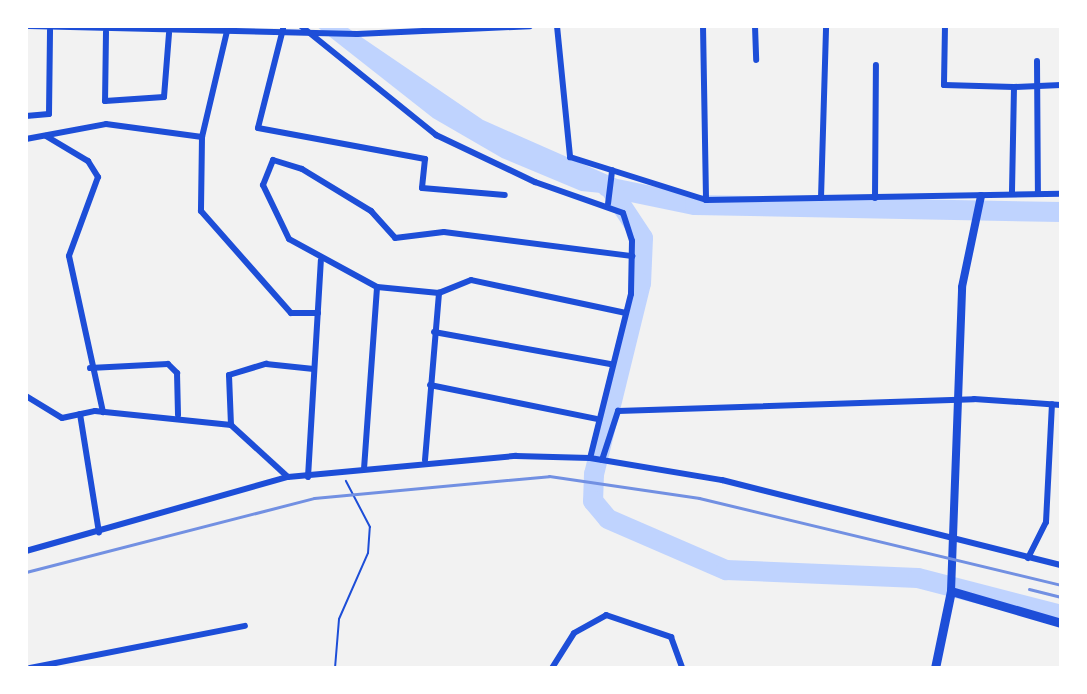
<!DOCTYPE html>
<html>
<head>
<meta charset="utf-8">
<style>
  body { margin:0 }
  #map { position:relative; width:1087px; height:694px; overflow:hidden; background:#f2f2f2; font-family:"Work Sans",sans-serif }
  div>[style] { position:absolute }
  .water>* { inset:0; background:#bfd3fe }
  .river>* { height:20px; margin:-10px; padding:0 10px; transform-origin:10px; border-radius:10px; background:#bfd3fe }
  .path>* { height:2px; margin:-1px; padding:0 1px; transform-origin:1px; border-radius:1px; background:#1d4ed8 }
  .minor>* { height:6px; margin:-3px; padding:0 3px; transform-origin:3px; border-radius:3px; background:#1d4ed8 }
  .tertiary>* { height:8px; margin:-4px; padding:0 4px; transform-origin:4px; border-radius:4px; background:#1d4ed8 }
  .secondary>* { height:9px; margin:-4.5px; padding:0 4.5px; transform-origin:4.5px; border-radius:4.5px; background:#1d4ed8 }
  .rail>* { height:3px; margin:-1.5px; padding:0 1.5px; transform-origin:1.5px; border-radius:1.5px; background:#7290e2 }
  span { translate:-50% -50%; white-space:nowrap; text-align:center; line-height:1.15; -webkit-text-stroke:7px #fff; paint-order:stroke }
  .frame { position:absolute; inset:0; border:28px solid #fff; pointer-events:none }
</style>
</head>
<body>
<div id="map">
  <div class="water">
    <i style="clip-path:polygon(316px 26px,345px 26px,483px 120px,617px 179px,621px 195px,581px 191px,502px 158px,433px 118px)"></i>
  </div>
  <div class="river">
    <i style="left:607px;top:187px;width:90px;rotate:11.6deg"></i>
    <i style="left:695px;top:205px;width:366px;rotate:1.1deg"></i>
    <i style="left:610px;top:188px;width:60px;rotate:56.6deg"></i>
    <i style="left:643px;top:238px;width:45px;rotate:92.5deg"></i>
    <i style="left:641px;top:283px;width:197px;rotate:103.8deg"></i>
    <i style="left:594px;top:474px;width:27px;rotate:92deg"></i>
    <i style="left:593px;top:501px;width:23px;rotate:50deg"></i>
    <i style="left:608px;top:519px;width:129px;rotate:23.4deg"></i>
    <i style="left:726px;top:570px;width:192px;rotate:2.4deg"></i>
    <i style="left:918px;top:578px;width:148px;rotate:14.5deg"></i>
  </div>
  <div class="path">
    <i style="left:335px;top:668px;width:49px;rotate:-85.3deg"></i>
    <i style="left:339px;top:619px;width:72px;rotate:-66.3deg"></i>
    <i style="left:368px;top:553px;width:26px;rotate:-86deg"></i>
    <i style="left:370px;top:527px;width:52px;rotate:-117.6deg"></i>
  </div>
  <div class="minor">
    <i style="left:29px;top:26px;width:328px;rotate:1.4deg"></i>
    <i style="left:357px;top:34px;width:173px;rotate:-2.6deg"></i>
    <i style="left:301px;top:26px;width:174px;rotate:38.9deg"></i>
    <i style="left:436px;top:135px;width:110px;rotate:25.4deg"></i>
    <i style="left:535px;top:182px;width:93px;rotate:19.4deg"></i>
    <i style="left:623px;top:213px;width:29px;rotate:72deg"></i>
    <i style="left:632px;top:241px;width:53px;rotate:91.1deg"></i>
    <i style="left:631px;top:294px;width:169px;rotate:104deg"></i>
    <i style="left:557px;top:26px;width:132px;rotate:84.3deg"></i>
    <i style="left:570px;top:157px;width:143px;rotate:17.5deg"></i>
    <i style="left:706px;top:200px;width:355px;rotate:-1deg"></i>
    <i style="left:703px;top:26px;width:174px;rotate:89deg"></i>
    <i style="left:755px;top:26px;width:34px;rotate:88deg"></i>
    <i style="left:945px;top:26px;width:59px;rotate:91deg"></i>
    <i style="left:944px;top:85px;width:70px;rotate:1.6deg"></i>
    <i style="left:1014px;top:87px;width:107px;rotate:91.1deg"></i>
    <i style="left:283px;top:29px;width:102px;rotate:104.2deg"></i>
    <i style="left:258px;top:128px;width:170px;rotate:10.5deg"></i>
    <i style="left:425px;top:159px;width:29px;rotate:96deg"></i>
    <i style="left:422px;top:188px;width:83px;rotate:4.8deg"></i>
    <i style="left:106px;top:32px;width:69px;rotate:90.8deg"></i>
    <i style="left:105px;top:101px;width:59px;rotate:-3.9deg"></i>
    <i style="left:164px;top:97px;width:64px;rotate:-85.5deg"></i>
    <i style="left:1037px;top:61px;width:133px;rotate:89.6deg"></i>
    <i style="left:1014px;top:87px;width:47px;rotate:-2.4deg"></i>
    <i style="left:26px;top:116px;width:23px;rotate:-5deg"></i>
    <i style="left:49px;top:114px;width:84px;rotate:-89.3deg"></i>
    <i style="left:46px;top:136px;width:49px;rotate:30.8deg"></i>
    <i style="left:88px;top:161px;width:19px;rotate:58deg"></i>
    <i style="left:98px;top:177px;width:84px;rotate:110.2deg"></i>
    <i style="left:69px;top:256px;width:160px;rotate:77.7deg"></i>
    <i style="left:202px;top:137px;width:74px;rotate:90.8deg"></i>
    <i style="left:201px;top:211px;width:136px;rotate:48.6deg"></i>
    <i style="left:291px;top:313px;width:27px"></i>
    <i style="left:26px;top:139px;width:81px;rotate:-10.6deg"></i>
    <i style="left:106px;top:124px;width:97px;rotate:7.7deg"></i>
    <i style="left:202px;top:137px;width:109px;rotate:-76.7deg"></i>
    <i style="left:821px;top:198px;width:172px;rotate:-88.3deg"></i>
    <i style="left:875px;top:198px;width:133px;rotate:-89.6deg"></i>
    <i style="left:608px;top:204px;width:34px;rotate:-83deg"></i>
    <i style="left:626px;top:313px;width:158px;rotate:-168deg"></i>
    <i style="left:471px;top:280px;width:35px;rotate:158deg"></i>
    <i style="left:439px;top:293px;width:62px;rotate:-174.5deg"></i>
    <i style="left:377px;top:287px;width:100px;rotate:-151.4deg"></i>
    <i style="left:289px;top:239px;width:60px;rotate:-115.7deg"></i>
    <i style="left:263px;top:185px;width:27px;rotate:-68deg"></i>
    <i style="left:273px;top:160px;width:30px;rotate:17deg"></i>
    <i style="left:302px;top:169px;width:81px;rotate:31.3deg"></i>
    <i style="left:371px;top:211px;width:36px;rotate:48deg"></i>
    <i style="left:395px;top:238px;width:49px;rotate:-7deg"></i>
    <i style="left:444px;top:232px;width:190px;rotate:7.3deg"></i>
    <i style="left:434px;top:332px;width:179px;rotate:10.3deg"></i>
    <i style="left:90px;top:368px;width:78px;rotate:-2.9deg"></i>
    <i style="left:168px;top:364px;width:13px;rotate:45deg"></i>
    <i style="left:177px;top:373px;width:42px;rotate:88.6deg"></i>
    <i style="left:430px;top:385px;width:170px;rotate:11.5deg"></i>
    <i style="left:26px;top:396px;width:42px;rotate:31.4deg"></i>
    <i style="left:62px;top:418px;width:34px;rotate:-12deg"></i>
    <i style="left:95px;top:411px;width:137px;rotate:5.9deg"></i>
    <i style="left:231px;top:425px;width:77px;rotate:42.4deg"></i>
    <i style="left:80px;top:414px;width:120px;rotate:80.9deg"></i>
    <i style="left:231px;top:425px;width:50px;rotate:-92.3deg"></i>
    <i style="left:229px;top:375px;width:39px;rotate:-17deg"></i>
    <i style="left:266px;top:364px;width:48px;rotate:5.9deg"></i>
    <i style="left:425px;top:460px;width:168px;rotate:-85.2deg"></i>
    <i style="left:602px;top:460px;width:52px;rotate:-71.9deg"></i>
    <i style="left:618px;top:411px;width:356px;rotate:-1.9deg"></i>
    <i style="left:974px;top:399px;width:87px;rotate:3.9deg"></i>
    <i style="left:364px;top:469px;width:182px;rotate:-85.9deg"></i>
    <i style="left:308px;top:477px;width:217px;rotate:-86.6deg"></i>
    <i style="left:26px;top:551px;width:272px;rotate:-15.8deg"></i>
    <i style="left:288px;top:477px;width:229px;rotate:-5.3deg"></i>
    <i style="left:516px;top:456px;width:74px;rotate:1.5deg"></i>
    <i style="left:590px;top:458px;width:134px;rotate:9.5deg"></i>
    <i style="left:722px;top:480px;width:349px;rotate:14.1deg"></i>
    <i style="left:1028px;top:558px;width:40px;rotate:-63.4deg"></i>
    <i style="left:1046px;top:522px;width:118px;rotate:-87.1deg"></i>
    <i style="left:30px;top:668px;width:219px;rotate:-11.1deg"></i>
    <i style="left:552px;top:668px;width:41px;rotate:-57.8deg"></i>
    <i style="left:574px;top:633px;width:37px;rotate:-29deg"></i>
    <i style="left:606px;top:615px;width:69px;rotate:18.7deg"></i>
    <i style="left:671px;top:637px;width:33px;rotate:70deg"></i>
  </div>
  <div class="tertiary">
    <i style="left:951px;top:591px;width:304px;rotate:-87.9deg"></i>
    <i style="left:962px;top:287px;width:93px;rotate:-78.2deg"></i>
  </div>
  <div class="secondary">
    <i style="left:935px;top:668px;width:79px;rotate:-78.3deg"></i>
    <i style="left:951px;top:591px;width:115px;rotate:16.2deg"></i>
  </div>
  <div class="rail">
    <i style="left:26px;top:572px;width:297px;rotate:-14.4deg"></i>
    <i style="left:314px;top:498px;width:236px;rotate:-5.3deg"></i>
    <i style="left:549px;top:476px;width:152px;rotate:8.3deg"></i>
    <i style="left:699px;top:498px;width:372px;rotate:13.5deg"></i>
    <i style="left:1029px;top:589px;width:33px;rotate:14deg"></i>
  </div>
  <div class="frame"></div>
</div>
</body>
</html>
